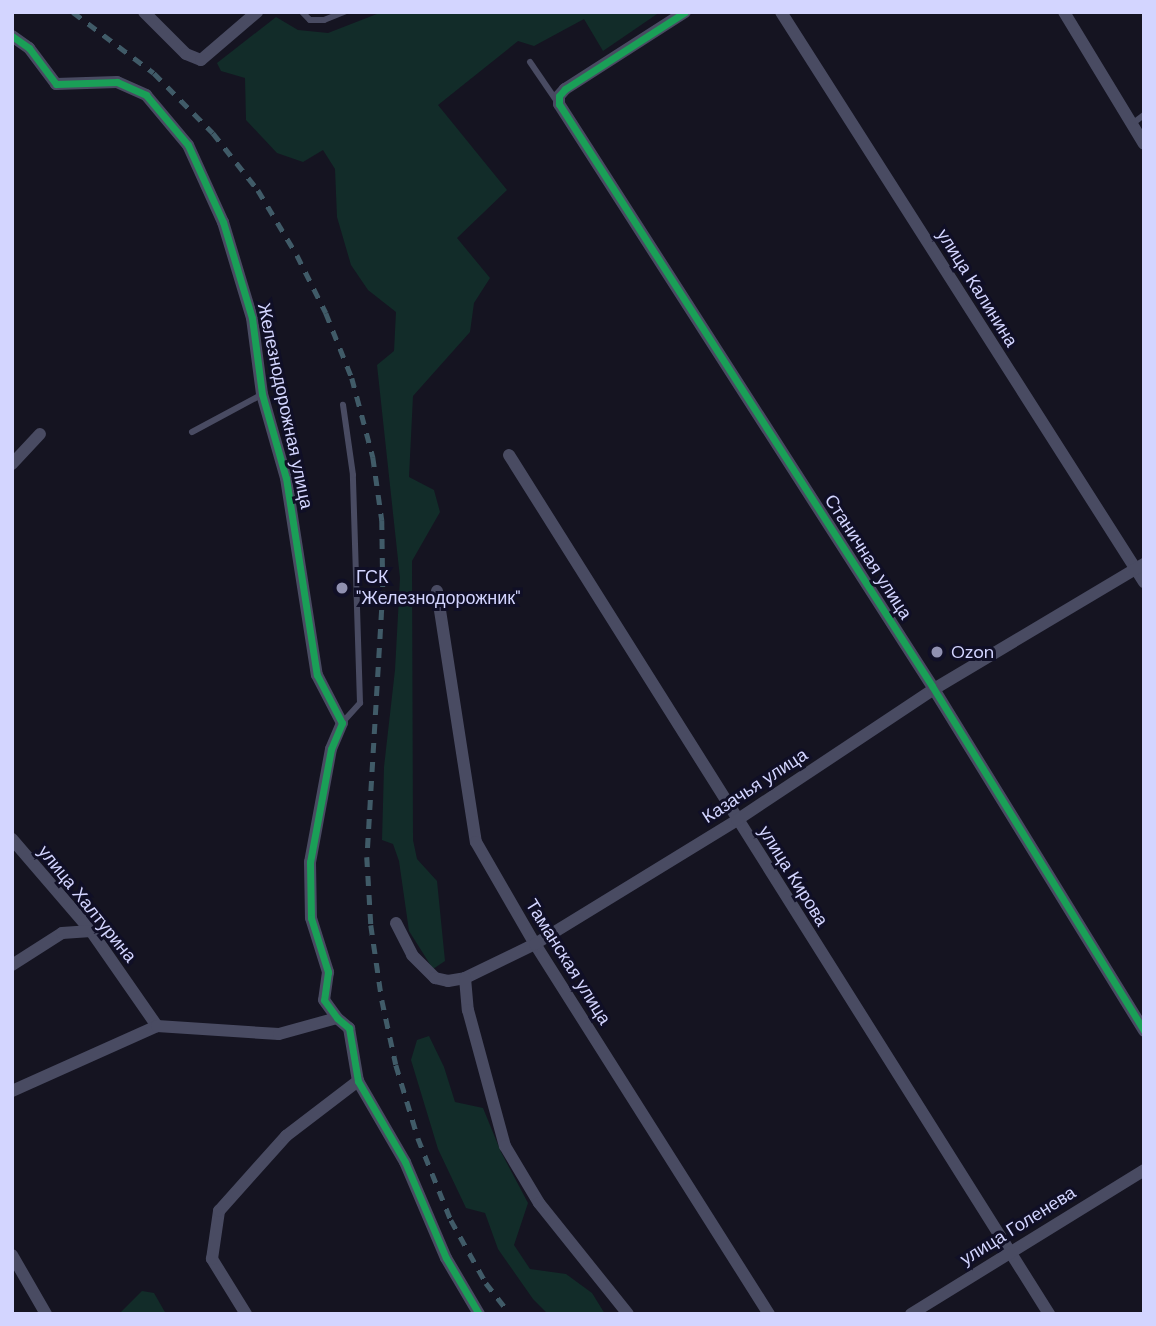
<!DOCTYPE html>
<html>
<head>
<meta charset="utf-8">
<style>
  body { margin:0 }
  #map { position:relative; width:1156px; height:1326px; overflow:hidden; background:#151421; font-family:"DM Sans",sans-serif }
  div>[style] { position:absolute }
  .green>* { inset:0; background:#122c29 }
  .service>* { height:6px; margin:-3px; padding:0 3px; transform-origin:3px; border-radius:3px; background:#494b62 }
  .minor>* { height:12px; margin:-6px; padding:0 6px; transform-origin:6px; border-radius:6px; background:#494b62 }
  .rail>* { height:4.5px; margin-top:-2.25px; transform-origin:0; background:repeating-linear-gradient(90deg,#405b68 0 10px,transparent 0 19px) }
  .cycleway>* { height:7px; margin:-3.5px; padding:0 3.5px; transform-origin:3.5px; border-radius:3.5px; background:#1a9f57 }
  .dots>* { width:19px; height:19px; translate:-50% -50%; box-sizing:border-box; border:4px solid #100f26; border-radius:50% }
  span { translate:-50% -50%; white-space:nowrap; text-align:center; line-height:1.15; -webkit-text-stroke:6px #100f26; paint-order:stroke }
  .street-label { font-size:18px; color:#d3d5ff }
  .poi-label { font-size:18px; color:#d3d5ff }
  .left { translate:0 -50%; text-align:left }
  .frame { position:absolute; inset:0; border:14px solid #d3d5ff; pointer-events:none }
</style>
</head>
<body>
<div id="map">
  <div class="green">
    <i style="clip-path:polygon(382px 12px,660px 12px,603px 51px,584px 19px,534px 46px,518px 41px,438px 105px,507px 190px,457px 238px,490px 278px,474px 303px,470px 332px,413px 396px,409px 477px,434px 490px,440px 512px,412px 561px,413px 840px,417px 859px,437px 881px,445px 961px,433px 969px,409px 931px,399px 861px,393px 844px,382px 840px,384px 767px,395px 670px,400px 578px,377px 365px,394px 351px,396px 312px,368px 290px,351px 265px,337px 217px,335px 169px,323px 150px,303px 162px,277px 153px,246px 120px,245px 78px,221px 71px,217px 63px,276px 17px,298px 30px,328px 33px)"></i>
    <i style="clip-path:polygon(429px 1036px,444px 1067px,455px 1102px,483px 1108px,501px 1152px,528px 1203px,514px 1245px,530px 1269px,566px 1274px,592px 1293px,605px 1314px,548px 1314px,533px 1299px,498px 1249px,485px 1213px,466px 1208px,438px 1149px,411px 1060px,417px 1040px)"></i>
    <i style="clip-path:polygon(142px 1291px,154px 1293px,166px 1314px,119px 1314px)"></i>
  </div>
  <div class="service">
    <i style="left:302px;top:12px;width:11px;rotate:45deg"></i>
    <i style="left:310px;top:20px;width:14px"></i>
    <i style="left:324px;top:20px;width:22px;rotate:-22deg"></i>
    <i style="left:530px;top:62px;width:50px;rotate:55.7deg"></i>
    <i style="left:1132px;top:124px;width:15px;rotate:-37deg"></i>
    <i style="left:192px;top:432px;width:78px;rotate:-28.2deg"></i>
    <i style="left:342px;top:723px;width:27px;rotate:-48deg"></i>
    <i style="left:360px;top:703px;width:228px;rotate:-91.8deg"></i>
    <i style="left:353px;top:475px;width:71px;rotate:-98.1deg"></i>
  </div>
  <div class="minor">
    <i style="left:144px;top:12px;width:59px;rotate:45deg"></i>
    <i style="left:186px;top:54px;width:16px;rotate:22deg"></i>
    <i style="left:201px;top:60px;width:74px;rotate:-40.6deg"></i>
    <i style="left:685px;top:12px;width:143px;rotate:147.3deg"></i>
    <i style="left:565px;top:89px;width:9px;rotate:131deg"></i>
    <i style="left:559px;top:96px;width:8px;rotate:90deg"></i>
    <i style="left:559px;top:104px;width:691px;rotate:57.34deg"></i>
    <i style="left:932px;top:686px;width:405px;rotate:58.4deg"></i>
    <i style="left:781px;top:12px;width:676px;rotate:57.51deg"></i>
    <i style="left:1064px;top:12px;width:154px;rotate:58.8deg"></i>
    <i style="left:12px;top:36px;width:21px;rotate:35deg"></i>
    <i style="left:29px;top:48px;width:45px;rotate:53.1deg"></i>
    <i style="left:56px;top:84px;width:61px;rotate:-1.9deg"></i>
    <i style="left:117px;top:82px;width:32px;rotate:24deg"></i>
    <i style="left:146px;top:95px;width:65px;rotate:50deg"></i>
    <i style="left:188px;top:145px;width:85px;rotate:65.6deg"></i>
    <i style="left:223px;top:222px;width:100px;rotate:73.2deg"></i>
    <i style="left:252px;top:318px;width:77px;rotate:82.5deg"></i>
    <i style="left:262px;top:394px;width:87px;rotate:74.1deg"></i>
    <i style="left:286px;top:478px;width:199px;rotate:81.1deg"></i>
    <i style="left:317px;top:675px;width:54px;rotate:62.5deg"></i>
    <i style="left:342px;top:723px;width:28px;rotate:113deg"></i>
    <i style="left:331px;top:749px;width:115px;rotate:100.5deg"></i>
    <i style="left:310px;top:862px;width:56px;rotate:89deg"></i>
    <i style="left:311px;top:918px;width:57px;rotate:72.5deg"></i>
    <i style="left:328px;top:972px;width:28px;rotate:98deg"></i>
    <i style="left:324px;top:1000px;width:22px;rotate:54deg"></i>
    <i style="left:337px;top:1018px;width:16px;rotate:40deg"></i>
    <i style="left:349px;top:1028px;width:54px;rotate:80.4deg"></i>
    <i style="left:358px;top:1081px;width:94px;rotate:59.9deg"></i>
    <i style="left:405px;top:1162px;width:104px;rotate:66.9deg"></i>
    <i style="left:446px;top:1258px;width:65px;rotate:59.5deg"></i>
    <i style="left:509px;top:455px;width:1015px;rotate:57.84deg"></i>
    <i style="left:12px;top:464px;width:41px;rotate:-47deg"></i>
    <i style="left:437px;top:591px;width:254px;rotate:81.2deg"></i>
    <i style="left:476px;top:842px;width:118px;rotate:60deg"></i>
    <i style="left:535px;top:944px;width:438px;rotate:57.7deg"></i>
    <i style="left:12px;top:839px;width:121px;rotate:49.3deg"></i>
    <i style="left:91px;top:931px;width:116px;rotate:55.2deg"></i>
    <i style="left:396px;top:923px;width:36px;rotate:63deg"></i>
    <i style="left:412px;top:955px;width:33px;rotate:45deg"></i>
    <i style="left:435px;top:978px;width:13px;rotate:13deg"></i>
    <i style="left:448px;top:981px;width:17px;rotate:-10deg"></i>
    <i style="left:465px;top:978px;width:78px;rotate:-25.9deg"></i>
    <i style="left:535px;top:944px;width:237px;rotate:-31.5deg"></i>
    <i style="left:737px;top:820px;width:237px;rotate:-33.6deg"></i>
    <i style="left:934px;top:689px;width:244px;rotate:-30.8deg"></i>
    <i style="left:12px;top:965px;width:59px;rotate:-32.6deg"></i>
    <i style="left:62px;top:933px;width:29px;rotate:-4deg"></i>
    <i style="left:465px;top:978px;width:32px;rotate:85deg"></i>
    <i style="left:468px;top:1010px;width:141px;rotate:74.8deg"></i>
    <i style="left:505px;top:1146px;width:66px;rotate:59.2deg"></i>
    <i style="left:539px;top:1203px;width:142px;rotate:51.3deg"></i>
    <i style="left:12px;top:1091px;width:159px;rotate:-24.1deg"></i>
    <i style="left:157px;top:1026px;width:122px;rotate:3.8deg"></i>
    <i style="left:279px;top:1034px;width:60px;rotate:-15.4deg"></i>
    <i style="left:12px;top:1255px;width:68px;rotate:60deg"></i>
    <i style="left:246px;top:1314px;width:65px;rotate:-121.7deg"></i>
    <i style="left:212px;top:1259px;width:49px;rotate:-81.7deg"></i>
    <i style="left:219px;top:1211px;width:101px;rotate:-48.2deg"></i>
    <i style="left:286px;top:1136px;width:91px;rotate:-37.4deg"></i>
    <i style="left:911px;top:1314px;width:274px;rotate:-31.7deg"></i>
  </div>
  <div class="rail">
    <i style="left:73px;top:12px;width:101px;rotate:37deg"></i>
    <i style="left:154px;top:73px;width:84px;rotate:45.5deg"></i>
    <i style="left:213px;top:133px;width:73px;rotate:51.7deg"></i>
    <i style="left:258px;top:190px;width:76px;rotate:59deg"></i>
    <i style="left:297px;top:255px;width:65px;rotate:63.4deg"></i>
    <i style="left:326px;top:313px;width:70px;rotate:68.2deg"></i>
    <i style="left:352px;top:378px;width:82px;rotate:75.1deg"></i>
    <i style="left:373px;top:457px;width:64px;rotate:81.9deg"></i>
    <i style="left:382px;top:520px;width:71px;rotate:89.2deg"></i>
    <i style="left:383px;top:591px;width:266px;rotate:93.4deg"></i>
    <i style="left:367px;top:857px;width:68px;rotate:86.6deg"></i>
    <i style="left:371px;top:925px;width:76px;rotate:81.7deg"></i>
    <i style="left:382px;top:1000px;width:66px;rotate:77.8deg"></i>
    <i style="left:396px;top:1065px;width:76px;rotate:73.2deg"></i>
    <i style="left:418px;top:1138px;width:88px;rotate:68.1deg"></i>
    <i style="left:451px;top:1220px;width:72px;rotate:60.9deg"></i>
    <i style="left:486px;top:1283px;width:39px;rotate:52deg"></i>
  </div>
  <div class="cycleway">
    <i style="left:685px;top:12px;width:143px;rotate:147.3deg"></i>
    <i style="left:565px;top:89px;width:9px;rotate:131deg"></i>
    <i style="left:559px;top:96px;width:8px;rotate:90deg"></i>
    <i style="left:559px;top:104px;width:691px;rotate:57.34deg"></i>
    <i style="left:932px;top:686px;width:405px;rotate:58.4deg"></i>
    <i style="left:12px;top:36px;width:21px;rotate:35deg"></i>
    <i style="left:29px;top:48px;width:45px;rotate:53.1deg"></i>
    <i style="left:56px;top:84px;width:61px;rotate:-1.9deg"></i>
    <i style="left:117px;top:82px;width:32px;rotate:24deg"></i>
    <i style="left:146px;top:95px;width:65px;rotate:50deg"></i>
    <i style="left:188px;top:145px;width:85px;rotate:65.6deg"></i>
    <i style="left:223px;top:222px;width:100px;rotate:73.2deg"></i>
    <i style="left:252px;top:318px;width:77px;rotate:82.5deg"></i>
    <i style="left:262px;top:394px;width:87px;rotate:74.1deg"></i>
    <i style="left:286px;top:478px;width:199px;rotate:81.1deg"></i>
    <i style="left:317px;top:675px;width:54px;rotate:62.5deg"></i>
    <i style="left:342px;top:723px;width:28px;rotate:113deg"></i>
    <i style="left:331px;top:749px;width:115px;rotate:100.5deg"></i>
    <i style="left:310px;top:862px;width:56px;rotate:89deg"></i>
    <i style="left:311px;top:918px;width:57px;rotate:72.5deg"></i>
    <i style="left:328px;top:972px;width:28px;rotate:98deg"></i>
    <i style="left:324px;top:1000px;width:22px;rotate:54deg"></i>
    <i style="left:337px;top:1018px;width:16px;rotate:40deg"></i>
    <i style="left:349px;top:1028px;width:54px;rotate:80.4deg"></i>
    <i style="left:358px;top:1081px;width:94px;rotate:59.9deg"></i>
    <i style="left:405px;top:1162px;width:104px;rotate:66.9deg"></i>
    <i style="left:446px;top:1258px;width:65px;rotate:59.5deg"></i>
  </div>
  <div class="dots">
    <i style="left:342px;top:588px;background:#9091b1"></i>
    <i style="left:937px;top:652px;background:#9091b1"></i>
  </div>
  <div class="street-label">
    <span style="left:977px;top:288px;rotate:58deg">улица Калинина</span>
    <span style="left:285px;top:406px;rotate:78deg">Железнодорожная улица</span>
    <span style="left:868px;top:557px;rotate:57deg">Станичная улица</span>
    <span style="left:755px;top:786px;rotate:-33deg">Казачья улица</span>
    <span style="left:793px;top:876px;rotate:58deg">улица Кирова</span>
    <span style="left:87px;top:904px;rotate:51deg">улица Халтурина</span>
    <span style="left:568px;top:962px;rotate:58deg">Таманская улица</span>
    <span style="left:1018px;top:1226px;rotate:-32deg">улица Голенева</span>
  </div>
  <div class="poi-label">
    <span class="left" style="left:356px;top:588px">ГСК<br>"Железнодорожник"</span>
    <span class="left" style="left:951px;top:652px">Ozon</span>
  </div>
  <div class="frame"></div>
</div>
</body>
</html>
